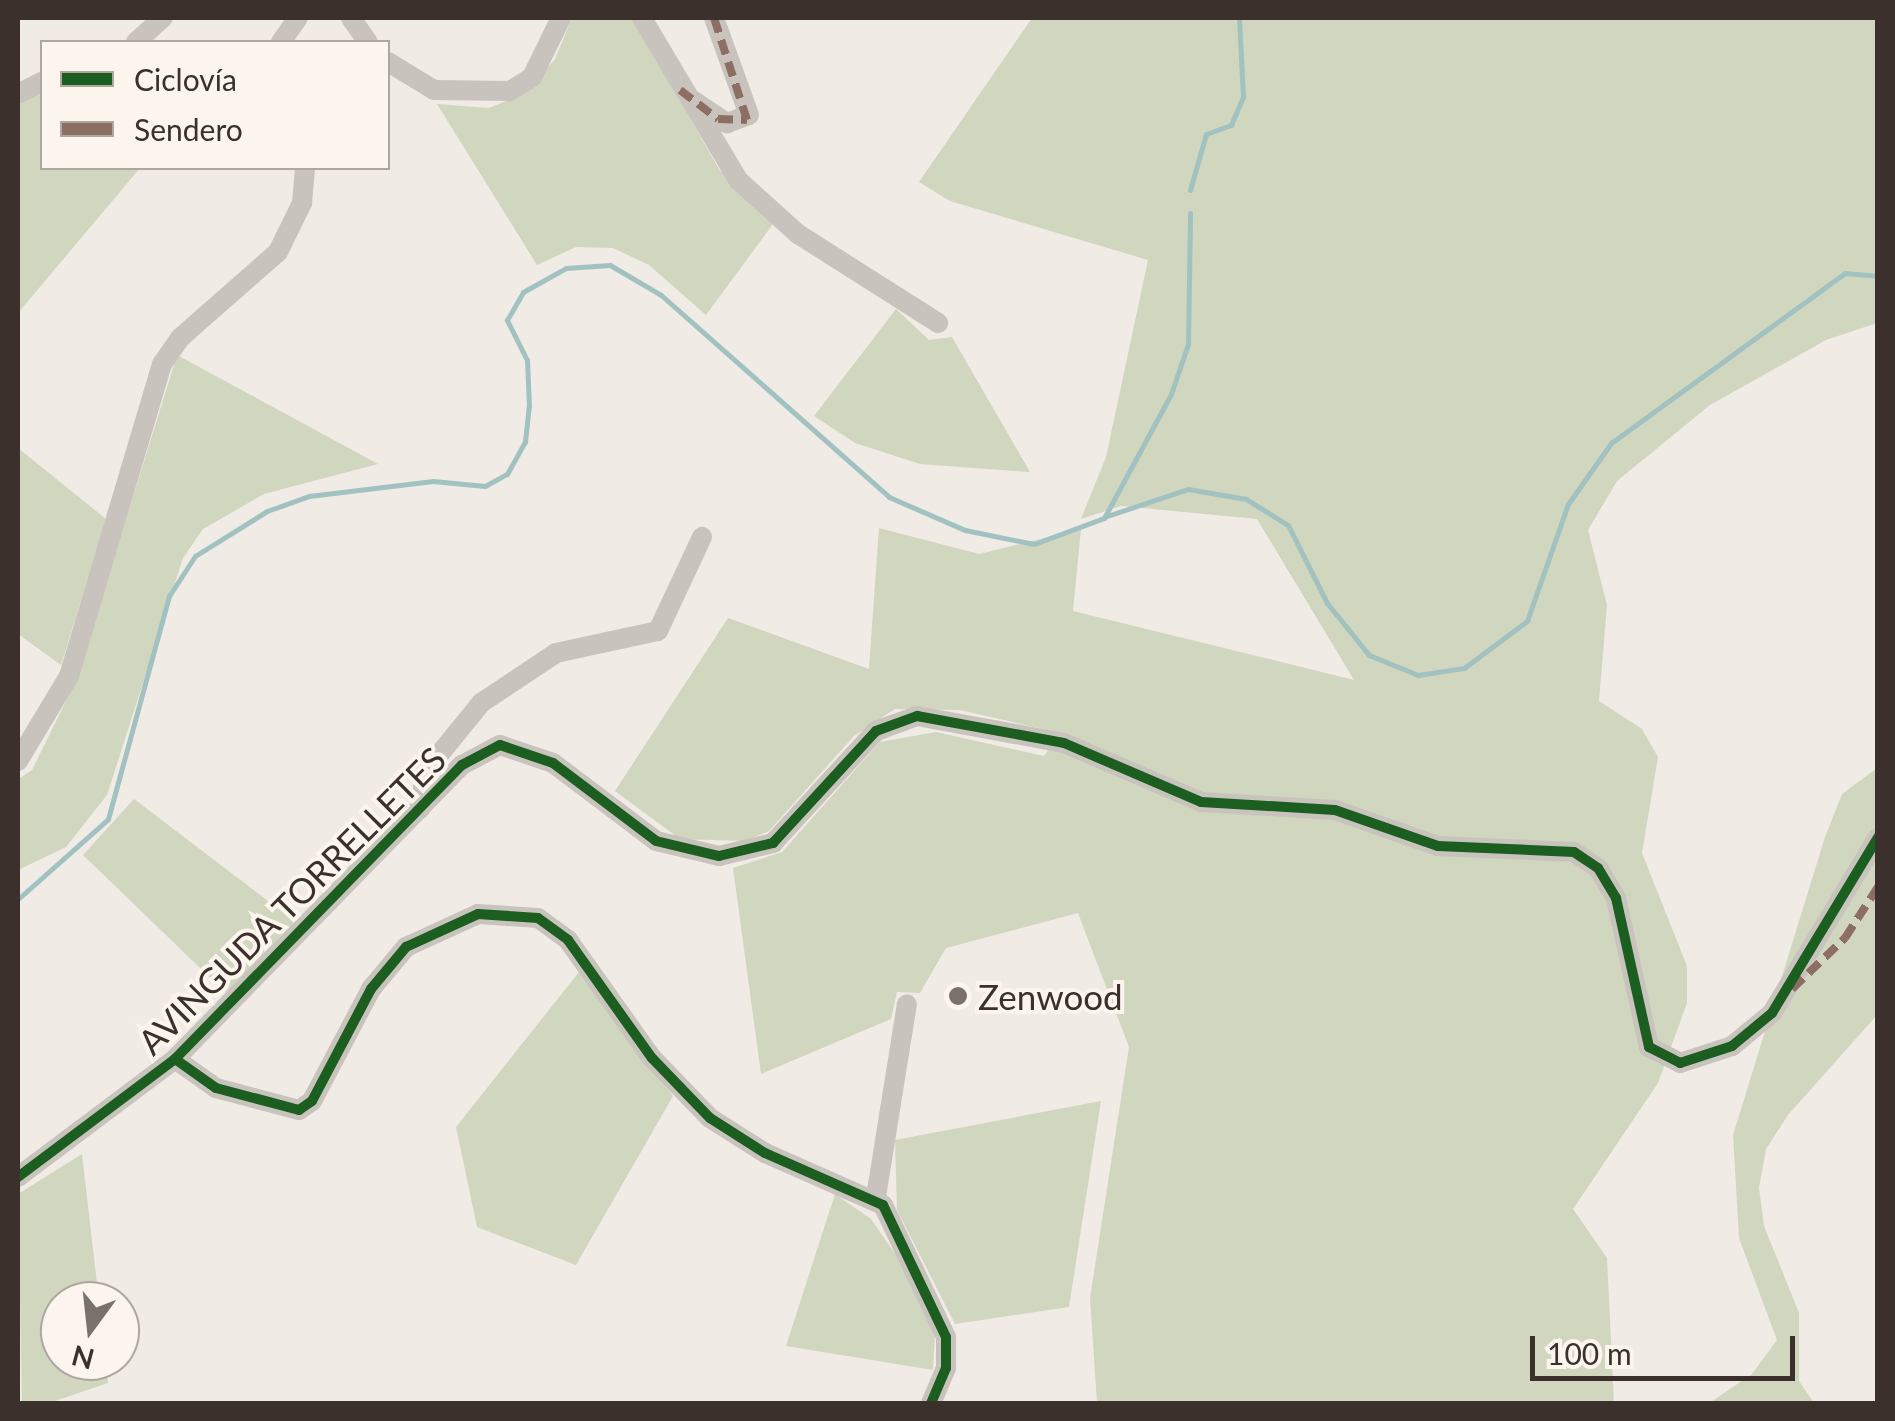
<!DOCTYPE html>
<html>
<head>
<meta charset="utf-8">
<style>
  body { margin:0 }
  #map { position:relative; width:1895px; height:1421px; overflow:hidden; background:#f0ebe5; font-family:Lato,sans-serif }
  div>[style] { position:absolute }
  .green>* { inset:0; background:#d1d6bf }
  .stream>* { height:5px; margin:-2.5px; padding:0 2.5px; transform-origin:2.5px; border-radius:2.5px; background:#a1c2c1 }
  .street>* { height:20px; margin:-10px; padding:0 10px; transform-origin:10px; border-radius:10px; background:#c9c3be }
  .quiet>* { height:8px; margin-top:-4px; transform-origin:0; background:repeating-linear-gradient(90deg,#8d6e63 0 15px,transparent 0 23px) }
  .cycleway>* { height:10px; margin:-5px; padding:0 5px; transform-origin:5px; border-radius:5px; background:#1b5e20 }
  .dots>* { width:28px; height:28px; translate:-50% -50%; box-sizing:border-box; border:5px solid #fbf5ee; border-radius:50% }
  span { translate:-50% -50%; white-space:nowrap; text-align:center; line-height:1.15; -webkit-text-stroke:8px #fbf5ee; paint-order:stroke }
  .street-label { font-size:35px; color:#3b302b }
  .poi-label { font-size:35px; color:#3b302b }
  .left { translate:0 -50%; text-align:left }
  .frame { position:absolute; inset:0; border:20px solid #3b302b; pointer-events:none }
  .legend { position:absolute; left:40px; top:40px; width:350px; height:130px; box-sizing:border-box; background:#fbf5ee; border:2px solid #aea6a0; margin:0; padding:12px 18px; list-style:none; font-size:30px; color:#3b302b }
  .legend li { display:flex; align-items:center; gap:20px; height:50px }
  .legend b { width:50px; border:2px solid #aea6a0 }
  .north { position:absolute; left:40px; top:1281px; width:100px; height:100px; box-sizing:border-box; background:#fbf5ee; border:2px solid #aea6a0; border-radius:50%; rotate:195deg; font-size:28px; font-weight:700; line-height:40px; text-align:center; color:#3b302b }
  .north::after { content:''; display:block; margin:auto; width:35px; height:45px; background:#7a716c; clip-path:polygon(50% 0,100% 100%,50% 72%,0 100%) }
  .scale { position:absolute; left:1530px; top:1336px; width:265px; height:45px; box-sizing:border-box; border:5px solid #3b302b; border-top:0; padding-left:12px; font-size:30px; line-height:35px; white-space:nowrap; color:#3b302b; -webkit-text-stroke:8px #fbf5ee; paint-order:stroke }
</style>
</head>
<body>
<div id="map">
  <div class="green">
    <i style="clip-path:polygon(572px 18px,632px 18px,719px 169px,773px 224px,706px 315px,649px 265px,613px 248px,576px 247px,537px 265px,437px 104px,489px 108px,526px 93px,555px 59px)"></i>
    <i style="clip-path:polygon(1032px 18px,1877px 18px,1877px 323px,1826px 340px,1710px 405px,1617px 481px,1588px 530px,1607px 605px,1599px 701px,1642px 729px,1658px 757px,1642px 853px,1687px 966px,1687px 1003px,1658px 1083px,1573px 1209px,1607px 1258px,1614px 1403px,1097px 1403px,1090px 1298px,1129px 1047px,1078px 913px,946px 948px,920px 993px,897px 992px,891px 1019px,761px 1074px,733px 868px,782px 852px,880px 742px,936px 732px,1044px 756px,1060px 733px,960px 710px,895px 709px,854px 736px,769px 831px,745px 841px,680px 839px,615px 791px,728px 618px,869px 669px,879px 528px,979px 554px,1081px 529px,1073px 611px,1354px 680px,1257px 519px,1121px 506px,1081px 519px,1106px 457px,1148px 260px,950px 201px,919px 182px)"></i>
    <i style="clip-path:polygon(42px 93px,42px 168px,140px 168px,18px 313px,18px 105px)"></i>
    <i style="clip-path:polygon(896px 309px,929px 340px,952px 337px,1030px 472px,920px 464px,855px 443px,814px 416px)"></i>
    <i style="clip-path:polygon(177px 355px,378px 464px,264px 494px,203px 529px,183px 558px,107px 795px,66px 847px,18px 870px,18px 779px,32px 770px,76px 681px)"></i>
    <i style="clip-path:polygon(18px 448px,106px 519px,61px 665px,18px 634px)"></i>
    <i style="clip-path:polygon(1877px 768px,1877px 1015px,1788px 1115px,1766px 1149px,1759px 1188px,1764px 1226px,1799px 1313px,1799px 1381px,1814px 1403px,1708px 1404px,1752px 1374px,1777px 1340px,1739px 1238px,1733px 1135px,1825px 837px,1842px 794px)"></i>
    <i style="clip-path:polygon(134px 799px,297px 923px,226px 993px,83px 855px)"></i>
    <i style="clip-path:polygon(579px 972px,673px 1096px,576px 1265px,477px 1227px,456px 1127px)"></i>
    <i style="clip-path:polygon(1101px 1101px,1069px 1307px,955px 1324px,897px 1210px,895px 1140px)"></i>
    <i style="clip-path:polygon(82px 1154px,99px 1301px,60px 1301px,60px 1361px,106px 1361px,108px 1383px,49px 1403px,22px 1403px,18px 1194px)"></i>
    <i style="clip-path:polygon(835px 1194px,871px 1219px,905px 1268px,935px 1334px,933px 1370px,786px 1346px)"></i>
  </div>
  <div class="stream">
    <i style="left:1190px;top:190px;width:58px;rotate:-74.1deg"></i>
    <i style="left:1206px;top:134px;width:27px;rotate:-20deg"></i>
    <i style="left:1231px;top:125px;width:30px;rotate:-67deg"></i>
    <i style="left:1243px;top:97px;width:79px;rotate:-92.9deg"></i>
    <i style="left:1107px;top:516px;width:85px;rotate:-18.4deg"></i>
    <i style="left:1188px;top:489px;width:59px;rotate:9.8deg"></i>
    <i style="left:1246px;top:499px;width:49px;rotate:31.8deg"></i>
    <i style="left:1288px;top:525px;width:87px;rotate:63.4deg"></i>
    <i style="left:1327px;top:603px;width:67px;rotate:51.1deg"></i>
    <i style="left:1369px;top:655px;width:53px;rotate:22.2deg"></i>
    <i style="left:1418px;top:675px;width:47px;rotate:-8.7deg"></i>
    <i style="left:1464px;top:668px;width:79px;rotate:-36.7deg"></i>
    <i style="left:1527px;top:621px;width:124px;rotate:-70.7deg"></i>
    <i style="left:1568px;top:504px;width:75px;rotate:-54.8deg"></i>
    <i style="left:1611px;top:443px;width:289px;rotate:-36deg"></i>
    <i style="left:1845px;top:273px;width:33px;rotate:5deg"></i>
    <i style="left:18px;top:899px;width:120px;rotate:-41.6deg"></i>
    <i style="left:108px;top:819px;width:231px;rotate:-74.7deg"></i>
    <i style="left:169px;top:596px;width:48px;rotate:-57deg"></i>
    <i style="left:195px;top:556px;width:85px;rotate:-32deg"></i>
    <i style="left:267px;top:511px;width:45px;rotate:-19.7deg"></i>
    <i style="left:309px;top:496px;width:125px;rotate:-6.9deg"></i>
    <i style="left:433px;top:481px;width:52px;rotate:5.5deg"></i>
    <i style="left:485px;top:486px;width:25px;rotate:-29deg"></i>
    <i style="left:507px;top:474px;width:37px;rotate:-61deg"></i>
    <i style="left:525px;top:442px;width:36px;rotate:-84deg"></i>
    <i style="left:529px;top:406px;width:46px;rotate:-92.5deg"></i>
    <i style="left:527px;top:360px;width:45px;rotate:-116.6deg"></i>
    <i style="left:507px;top:320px;width:32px;rotate:-60deg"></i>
    <i style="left:523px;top:292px;width:49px;rotate:-29.2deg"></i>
    <i style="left:566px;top:268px;width:44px;rotate:-3.9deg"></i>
    <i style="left:610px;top:265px;width:59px;rotate:30.5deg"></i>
    <i style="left:661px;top:295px;width:305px;rotate:41.5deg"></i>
    <i style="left:889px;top:497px;width:83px;rotate:23.5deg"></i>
    <i style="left:965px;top:530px;width:70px;rotate:11.5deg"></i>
    <i style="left:1034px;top:544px;width:75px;rotate:-20.4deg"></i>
    <i style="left:1104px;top:518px;width:141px;rotate:-61.6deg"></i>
    <i style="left:1171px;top:394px;width:53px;rotate:-71.2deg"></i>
    <i style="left:1188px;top:344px;width:131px;rotate:-89.1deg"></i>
  </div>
  <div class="street">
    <i style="left:351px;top:18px;width:29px;rotate:55deg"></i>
    <i style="left:642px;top:18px;width:188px;rotate:59.3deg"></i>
    <i style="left:738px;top:180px;width:81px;rotate:42deg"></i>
    <i style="left:798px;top:234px;width:166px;rotate:32.4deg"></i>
    <i style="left:136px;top:42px;width:36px;rotate:-42deg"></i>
    <i style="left:281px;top:42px;width:29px;rotate:-55deg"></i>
    <i style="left:388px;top:62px;width:54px;rotate:31.3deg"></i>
    <i style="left:434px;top:90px;width:76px;rotate:0.8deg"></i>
    <i style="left:510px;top:91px;width:26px;rotate:-32deg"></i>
    <i style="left:532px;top:77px;width:66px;rotate:-63.8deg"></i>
    <i style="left:18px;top:94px;width:27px;rotate:-27deg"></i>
    <i style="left:694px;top:101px;width:40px;rotate:34deg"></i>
    <i style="left:727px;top:123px;width:23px;rotate:-20deg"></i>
    <i style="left:749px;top:115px;width:103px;rotate:-109.8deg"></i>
    <i style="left:18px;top:761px;width:99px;rotate:-59deg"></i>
    <i style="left:69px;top:676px;width:326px;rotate:-73.4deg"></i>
    <i style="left:162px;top:364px;width:32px;rotate:-55deg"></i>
    <i style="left:180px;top:338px;width:130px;rotate:-41.3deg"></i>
    <i style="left:278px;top:252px;width:55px;rotate:-63.9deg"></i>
    <i style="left:302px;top:203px;width:35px;rotate:-85deg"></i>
    <i style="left:420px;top:809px;width:37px;rotate:-82deg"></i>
    <i style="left:425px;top:772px;width:89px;rotate:-50.9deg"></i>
    <i style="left:481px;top:703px;width:90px;rotate:-33.7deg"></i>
    <i style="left:556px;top:653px;width:104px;rotate:-12.2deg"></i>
    <i style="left:658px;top:631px;width:104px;rotate:-64.9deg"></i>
    <i style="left:175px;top:1059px;width:50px;rotate:35.3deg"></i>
    <i style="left:216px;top:1088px;width:86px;rotate:14.8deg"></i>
    <i style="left:299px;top:1110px;width:16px;rotate:-35deg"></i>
    <i style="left:312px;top:1101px;width:127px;rotate:-62.2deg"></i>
    <i style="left:371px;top:989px;width:55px;rotate:-50.2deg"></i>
    <i style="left:406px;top:947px;width:79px;rotate:-24.6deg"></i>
    <i style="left:478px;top:914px;width:60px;rotate:3.8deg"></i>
    <i style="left:538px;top:918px;width:37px;rotate:36deg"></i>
    <i style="left:568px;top:940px;width:145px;rotate:54.6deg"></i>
    <i style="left:652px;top:1058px;width:83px;rotate:46deg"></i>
    <i style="left:710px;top:1118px;width:65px;rotate:32.5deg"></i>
    <i style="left:765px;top:1153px;width:129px;rotate:23.8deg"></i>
    <i style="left:883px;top:1205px;width:146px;rotate:64.5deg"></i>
    <i style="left:946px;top:1337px;width:31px;rotate:90deg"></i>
    <i style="left:946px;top:1368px;width:39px;rotate:113deg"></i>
    <i style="left:18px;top:1177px;width:196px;rotate:-36.9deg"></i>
    <i style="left:175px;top:1059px;width:411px;rotate:-45.7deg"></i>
    <i style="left:462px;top:765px;width:43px;rotate:-27.8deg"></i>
    <i style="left:500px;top:745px;width:56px;rotate:18.8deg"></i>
    <i style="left:553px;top:763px;width:129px;rotate:37.1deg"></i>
    <i style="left:656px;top:841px;width:65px;rotate:13.4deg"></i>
    <i style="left:719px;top:856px;width:56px;rotate:-13.5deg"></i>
    <i style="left:773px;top:843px;width:152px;rotate:-47.4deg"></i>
    <i style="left:876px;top:731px;width:44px;rotate:-20.1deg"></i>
    <i style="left:917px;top:716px;width:149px;rotate:10.4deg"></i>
    <i style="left:1064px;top:743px;width:149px;rotate:23.3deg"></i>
    <i style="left:1201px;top:802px;width:134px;rotate:3.4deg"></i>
    <i style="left:1335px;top:810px;width:109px;rotate:19.3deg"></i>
    <i style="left:1438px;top:846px;width:136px;rotate:2.5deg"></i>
    <i style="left:1574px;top:852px;width:29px;rotate:34deg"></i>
    <i style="left:1598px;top:868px;width:35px;rotate:59deg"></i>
    <i style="left:1616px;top:898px;width:153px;rotate:77.5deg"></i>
    <i style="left:1649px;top:1047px;width:35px;rotate:27deg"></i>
    <i style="left:1680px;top:1063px;width:55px;rotate:-18.1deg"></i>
    <i style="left:1732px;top:1046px;width:52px;rotate:-39.5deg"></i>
    <i style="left:1772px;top:1013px;width:205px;rotate:-58.9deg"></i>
    <i style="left:876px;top:1197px;width:195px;rotate:-80.9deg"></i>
  </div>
  <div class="quiet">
    <i style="left:680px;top:90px;width:48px;rotate:37.3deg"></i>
    <i style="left:718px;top:119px;width:29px;rotate:2deg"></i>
    <i style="left:747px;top:120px;width:107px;rotate:-107.9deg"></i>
    <i style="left:1792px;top:989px;width:74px;rotate:-43.9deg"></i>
    <i style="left:1845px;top:938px;width:61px;rotate:-57.1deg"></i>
  </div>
  <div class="cycleway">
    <i style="left:175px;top:1059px;width:50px;rotate:35.3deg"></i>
    <i style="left:216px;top:1088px;width:86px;rotate:14.8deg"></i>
    <i style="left:299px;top:1110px;width:16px;rotate:-35deg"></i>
    <i style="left:312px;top:1101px;width:127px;rotate:-62.2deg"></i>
    <i style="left:371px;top:989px;width:55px;rotate:-50.2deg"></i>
    <i style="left:406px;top:947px;width:79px;rotate:-24.6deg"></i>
    <i style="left:478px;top:914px;width:60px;rotate:3.8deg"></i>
    <i style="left:538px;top:918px;width:37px;rotate:36deg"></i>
    <i style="left:568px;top:940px;width:145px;rotate:54.6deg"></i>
    <i style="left:652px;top:1058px;width:83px;rotate:46deg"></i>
    <i style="left:710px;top:1118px;width:65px;rotate:32.5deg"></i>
    <i style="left:765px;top:1153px;width:129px;rotate:23.8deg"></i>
    <i style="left:883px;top:1205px;width:146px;rotate:64.5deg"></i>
    <i style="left:946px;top:1337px;width:31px;rotate:90deg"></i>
    <i style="left:946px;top:1368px;width:39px;rotate:113deg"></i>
    <i style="left:18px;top:1177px;width:196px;rotate:-36.9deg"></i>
    <i style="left:175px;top:1059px;width:411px;rotate:-45.7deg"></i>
    <i style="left:462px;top:765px;width:43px;rotate:-27.8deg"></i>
    <i style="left:500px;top:745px;width:56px;rotate:18.8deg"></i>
    <i style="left:553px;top:763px;width:129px;rotate:37.1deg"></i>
    <i style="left:656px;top:841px;width:65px;rotate:13.4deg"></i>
    <i style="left:719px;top:856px;width:56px;rotate:-13.5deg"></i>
    <i style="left:773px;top:843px;width:152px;rotate:-47.4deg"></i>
    <i style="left:876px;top:731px;width:44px;rotate:-20.1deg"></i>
    <i style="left:917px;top:716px;width:149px;rotate:10.4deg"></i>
    <i style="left:1064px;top:743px;width:149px;rotate:23.3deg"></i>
    <i style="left:1201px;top:802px;width:134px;rotate:3.4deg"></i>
    <i style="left:1335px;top:810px;width:109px;rotate:19.3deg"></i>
    <i style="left:1438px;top:846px;width:136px;rotate:2.5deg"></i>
    <i style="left:1574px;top:852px;width:29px;rotate:34deg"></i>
    <i style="left:1598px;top:868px;width:35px;rotate:59deg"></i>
    <i style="left:1616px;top:898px;width:153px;rotate:77.5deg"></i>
    <i style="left:1649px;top:1047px;width:35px;rotate:27deg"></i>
    <i style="left:1680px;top:1063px;width:55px;rotate:-18.1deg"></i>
    <i style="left:1732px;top:1046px;width:52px;rotate:-39.5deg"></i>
    <i style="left:1772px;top:1013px;width:205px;rotate:-58.9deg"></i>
  </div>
  <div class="dots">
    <i style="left:958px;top:996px;background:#7a716c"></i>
  </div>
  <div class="street-label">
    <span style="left:291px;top:900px;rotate:-45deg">AVINGUDA TORRELLETES</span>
  </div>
  <div class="poi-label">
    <span class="left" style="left:978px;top:996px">Zenwood</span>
  </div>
  <div class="frame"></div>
  <ul class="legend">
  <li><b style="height:12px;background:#1b5e20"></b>Ciclovía</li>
  <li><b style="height:12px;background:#8d6e63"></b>Sendero</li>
  </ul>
  <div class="north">N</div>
  <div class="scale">100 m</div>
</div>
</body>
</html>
